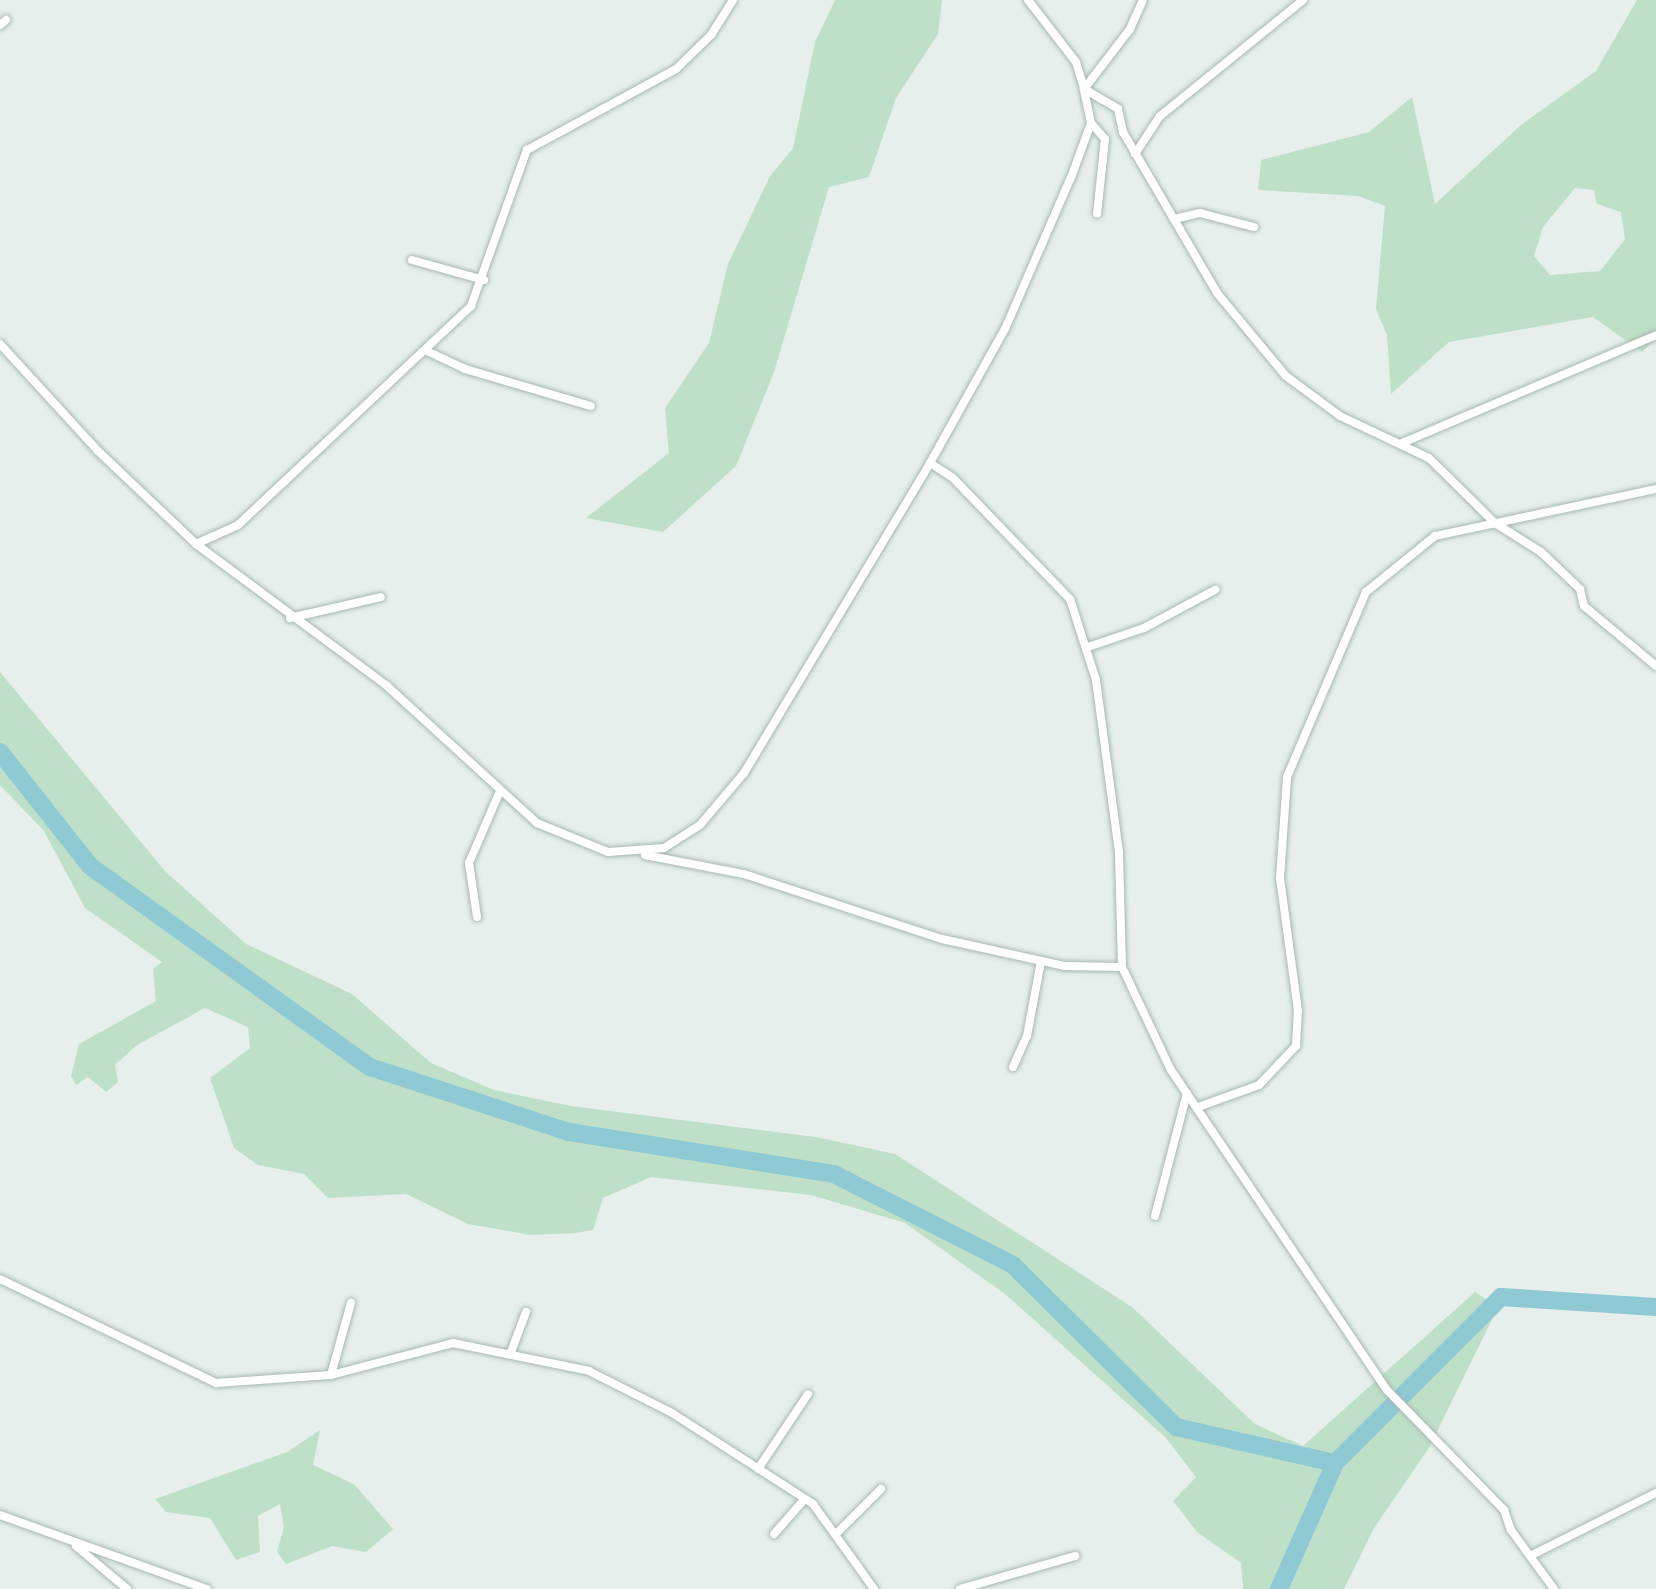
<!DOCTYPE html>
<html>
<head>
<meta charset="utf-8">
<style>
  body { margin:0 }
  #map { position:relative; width:1656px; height:1589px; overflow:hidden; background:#e6efeb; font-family:"DM Sans",sans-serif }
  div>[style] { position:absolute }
  .green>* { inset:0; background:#bfe0c8 }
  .river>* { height:18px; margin:-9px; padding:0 9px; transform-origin:9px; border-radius:9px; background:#8ec9d4 }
  .roads { filter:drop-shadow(0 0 2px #a8b8b2) drop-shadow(0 0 2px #a8b8b2) }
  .minor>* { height:8px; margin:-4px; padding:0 4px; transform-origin:4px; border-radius:4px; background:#fff }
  span { translate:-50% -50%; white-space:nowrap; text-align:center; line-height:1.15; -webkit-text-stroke:8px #f7fbf9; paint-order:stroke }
</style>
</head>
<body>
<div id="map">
  <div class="green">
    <i style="clip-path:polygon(835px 0,942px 0,938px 34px,896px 98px,869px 177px,829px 187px,774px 372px,736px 466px,663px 532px,586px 518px,669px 453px,665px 408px,709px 343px,728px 264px,770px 176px,793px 148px,815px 42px)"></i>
    <i style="clip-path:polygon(evenodd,1637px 0,1656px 0,1656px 338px,1642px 352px,1593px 317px,1449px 342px,1391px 394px,1387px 335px,1376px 309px,1385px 206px,1358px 196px,1258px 190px,1261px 160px,1369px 132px,1412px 97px,1435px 204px,1521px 125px,1596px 71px,1637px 0,1575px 188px,1594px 190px,1597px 204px,1621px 212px,1625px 239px,1600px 271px,1550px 275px,1534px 256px,1543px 227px,1575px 188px)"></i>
    <i style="clip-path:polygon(0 672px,164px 870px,246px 944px,352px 994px,431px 1063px,494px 1090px,571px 1106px,816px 1137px,895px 1154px,1132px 1307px,1255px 1424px,1303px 1446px,1475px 1292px,1498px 1307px,1429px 1448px,1374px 1528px,1344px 1589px,1243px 1589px,1241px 1563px,1197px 1532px,1173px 1501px,1196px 1477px,1165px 1437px,1005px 1294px,905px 1223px,811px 1195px,651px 1177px,603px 1198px,593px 1230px,575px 1233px,531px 1235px,468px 1224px,406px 1194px,328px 1198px,304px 1174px,258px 1165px,234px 1148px,210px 1078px,250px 1048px,248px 1027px,205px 1008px,137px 1045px,115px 1065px,118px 1082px,106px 1092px,88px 1077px,76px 1085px,71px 1076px,79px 1044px,156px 1001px,153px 969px,162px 962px,85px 908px,44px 831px,0 785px)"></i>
    <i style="clip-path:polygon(320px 1430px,313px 1465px,354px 1484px,393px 1529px,366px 1552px,332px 1546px,286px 1564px,277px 1552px,284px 1527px,280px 1504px,258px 1516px,260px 1552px,236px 1560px,210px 1518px,166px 1512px,155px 1499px,287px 1452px)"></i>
  </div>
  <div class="river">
    <i style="left:0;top:752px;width:145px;rotate:51.7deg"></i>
    <i style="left:90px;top:866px;width:345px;rotate:35.7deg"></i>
    <i style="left:370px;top:1067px;width:209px;rotate:18.1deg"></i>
    <i style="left:569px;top:1132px;width:268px;rotate:9deg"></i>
    <i style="left:834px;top:1174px;width:201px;rotate:26.9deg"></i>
    <i style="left:1013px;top:1265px;width:230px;rotate:44.8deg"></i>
    <i style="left:1176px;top:1427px;width:163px;rotate:12.8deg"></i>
    <i style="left:1279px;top:1589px;width:138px;rotate:-66deg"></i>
    <i style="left:1335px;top:1463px;width:235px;rotate:-45deg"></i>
    <i style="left:1501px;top:1297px;width:155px;rotate:3.7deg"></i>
  </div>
  <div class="roads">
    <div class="minor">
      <i style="left:1028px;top:0;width:78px;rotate:52.3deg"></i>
      <i style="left:1076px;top:62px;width:28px;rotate:73deg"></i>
      <i style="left:1084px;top:89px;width:39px;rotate:30deg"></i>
      <i style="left:1118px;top:109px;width:24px;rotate:78deg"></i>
      <i style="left:1123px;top:132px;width:186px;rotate:59.7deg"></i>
      <i style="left:1217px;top:293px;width:108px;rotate:50.3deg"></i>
      <i style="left:1286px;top:376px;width:67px;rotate:36.5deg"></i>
      <i style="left:1340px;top:416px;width:98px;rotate:25.3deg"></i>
      <i style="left:1429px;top:458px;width:93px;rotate:44.6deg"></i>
      <i style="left:1495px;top:523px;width:54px;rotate:32.2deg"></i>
      <i style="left:1541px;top:552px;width:54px;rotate:43.5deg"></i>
      <i style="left:1580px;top:589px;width:17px;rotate:77deg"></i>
      <i style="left:1584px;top:606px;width:94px;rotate:39.8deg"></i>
      <i style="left:0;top:25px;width:8px;rotate:-40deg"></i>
      <i style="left:1091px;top:123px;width:21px;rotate:49deg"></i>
      <i style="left:1105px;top:139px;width:75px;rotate:96.1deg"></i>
      <i style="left:1135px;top:154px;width:45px;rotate:-56.7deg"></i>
      <i style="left:1160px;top:116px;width:184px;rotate:-39deg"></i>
      <i style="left:1174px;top:219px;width:27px;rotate:-13deg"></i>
      <i style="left:1200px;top:213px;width:56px;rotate:14.5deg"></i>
      <i style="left:412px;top:260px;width:75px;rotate:15.5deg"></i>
      <i style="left:0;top:344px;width:145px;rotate:47.5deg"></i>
      <i style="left:98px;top:451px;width:135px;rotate:43.5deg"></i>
      <i style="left:196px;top:544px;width:238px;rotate:36.6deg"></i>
      <i style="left:387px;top:686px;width:203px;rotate:42.4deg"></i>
      <i style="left:537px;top:823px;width:77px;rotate:22.2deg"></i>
      <i style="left:608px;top:852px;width:56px;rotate:-4.1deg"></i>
      <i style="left:664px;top:848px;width:43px;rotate:-32.6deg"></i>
      <i style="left:700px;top:825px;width:68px;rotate:-49.8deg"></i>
      <i style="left:744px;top:773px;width:362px;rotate:-59deg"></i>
      <i style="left:930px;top:463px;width:154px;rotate:-60.8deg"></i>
      <i style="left:1005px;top:329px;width:168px;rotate:-66.5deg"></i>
      <i style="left:1072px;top:175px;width:55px;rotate:-69.9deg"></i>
      <i style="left:1091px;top:123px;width:35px;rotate:-102deg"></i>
      <i style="left:1084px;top:89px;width:76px;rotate:-52.5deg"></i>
      <i style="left:1130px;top:29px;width:32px;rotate:-66deg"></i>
      <i style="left:427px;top:351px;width:42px;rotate:25.3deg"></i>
      <i style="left:465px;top:369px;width:131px;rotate:16.4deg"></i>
      <i style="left:1402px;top:443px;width:276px;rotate:-23deg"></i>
      <i style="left:930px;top:463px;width:27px;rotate:33deg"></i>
      <i style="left:953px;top:478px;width:168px;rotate:46deg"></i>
      <i style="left:1070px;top:599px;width:85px;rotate:72.2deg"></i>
      <i style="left:1096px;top:680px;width:175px;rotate:82.4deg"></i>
      <i style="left:1119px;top:853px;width:114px;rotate:88.5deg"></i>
      <i style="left:1122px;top:967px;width:114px;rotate:64.6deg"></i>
      <i style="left:1171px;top:1070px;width:386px;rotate:56deg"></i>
      <i style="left:1387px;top:1390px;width:168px;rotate:45.7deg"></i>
      <i style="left:1504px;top:1510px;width:21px;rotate:71deg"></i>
      <i style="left:1511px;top:1530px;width:73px;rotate:53.9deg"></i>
      <i style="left:196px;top:544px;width:46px;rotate:-24.3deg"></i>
      <i style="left:238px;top:525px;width:320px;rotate:-43.2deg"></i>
      <i style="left:471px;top:306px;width:166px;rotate:-70.3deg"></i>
      <i style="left:527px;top:150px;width:170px;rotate:-28.5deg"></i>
      <i style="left:676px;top:69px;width:49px;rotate:-44.2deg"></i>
      <i style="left:711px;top:35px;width:41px;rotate:-57.8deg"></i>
      <i style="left:290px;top:618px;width:93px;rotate:-13deg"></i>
      <i style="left:1088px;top:647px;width:59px;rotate:-18.7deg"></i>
      <i style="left:1144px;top:628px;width:81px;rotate:-28.2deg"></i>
      <i style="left:645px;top:855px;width:101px;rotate:10.9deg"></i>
      <i style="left:744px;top:874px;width:208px;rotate:18.2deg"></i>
      <i style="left:942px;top:939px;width:126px;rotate:12.4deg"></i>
      <i style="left:1065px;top:966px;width:57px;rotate:1deg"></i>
      <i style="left:477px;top:917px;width:55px;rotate:-98.4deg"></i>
      <i style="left:469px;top:863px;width:78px;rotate:-66.7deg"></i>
      <i style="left:1013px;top:1067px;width:34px;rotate:-66deg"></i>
      <i style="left:1027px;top:1036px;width:76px;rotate:-79.4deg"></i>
      <i style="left:1198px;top:1107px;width:65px;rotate:-19.8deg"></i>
      <i style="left:1259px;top:1085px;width:54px;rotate:-46.5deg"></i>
      <i style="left:1296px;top:1046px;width:35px;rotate:-87deg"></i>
      <i style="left:1298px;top:1011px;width:134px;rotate:-97.7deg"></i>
      <i style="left:1280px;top:878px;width:101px;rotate:-86deg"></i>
      <i style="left:1287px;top:777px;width:201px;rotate:-66.9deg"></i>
      <i style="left:1366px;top:592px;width:89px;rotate:-39.1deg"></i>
      <i style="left:1435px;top:536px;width:226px;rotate:-12deg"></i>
      <i style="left:1155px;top:1216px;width:127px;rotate:-75.4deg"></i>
      <i style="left:0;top:1279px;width:240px;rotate:25.7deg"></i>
      <i style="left:216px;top:1383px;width:115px;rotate:-4deg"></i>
      <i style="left:331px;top:1375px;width:126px;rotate:-14.7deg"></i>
      <i style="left:453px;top:1343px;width:139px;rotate:11.6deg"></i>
      <i style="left:589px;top:1371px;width:93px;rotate:26.8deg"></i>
      <i style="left:672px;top:1413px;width:168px;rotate:32.8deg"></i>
      <i style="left:813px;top:1504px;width:105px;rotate:54.3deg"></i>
      <i style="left:511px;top:1352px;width:43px;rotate:-69.4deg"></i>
      <i style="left:331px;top:1375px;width:75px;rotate:-74.5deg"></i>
      <i style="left:758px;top:1469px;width:90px;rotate:-56.3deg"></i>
      <i style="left:0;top:1515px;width:220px;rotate:19.7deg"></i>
      <i style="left:838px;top:1532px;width:61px;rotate:-45deg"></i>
      <i style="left:774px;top:1534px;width:44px;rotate:-48.7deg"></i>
      <i style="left:76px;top:1546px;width:67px;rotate:40.1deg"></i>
      <i style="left:1532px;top:1555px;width:139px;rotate:-26.6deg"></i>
      <i style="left:960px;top:1589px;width:120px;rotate:-16deg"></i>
    </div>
  </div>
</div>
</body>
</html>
